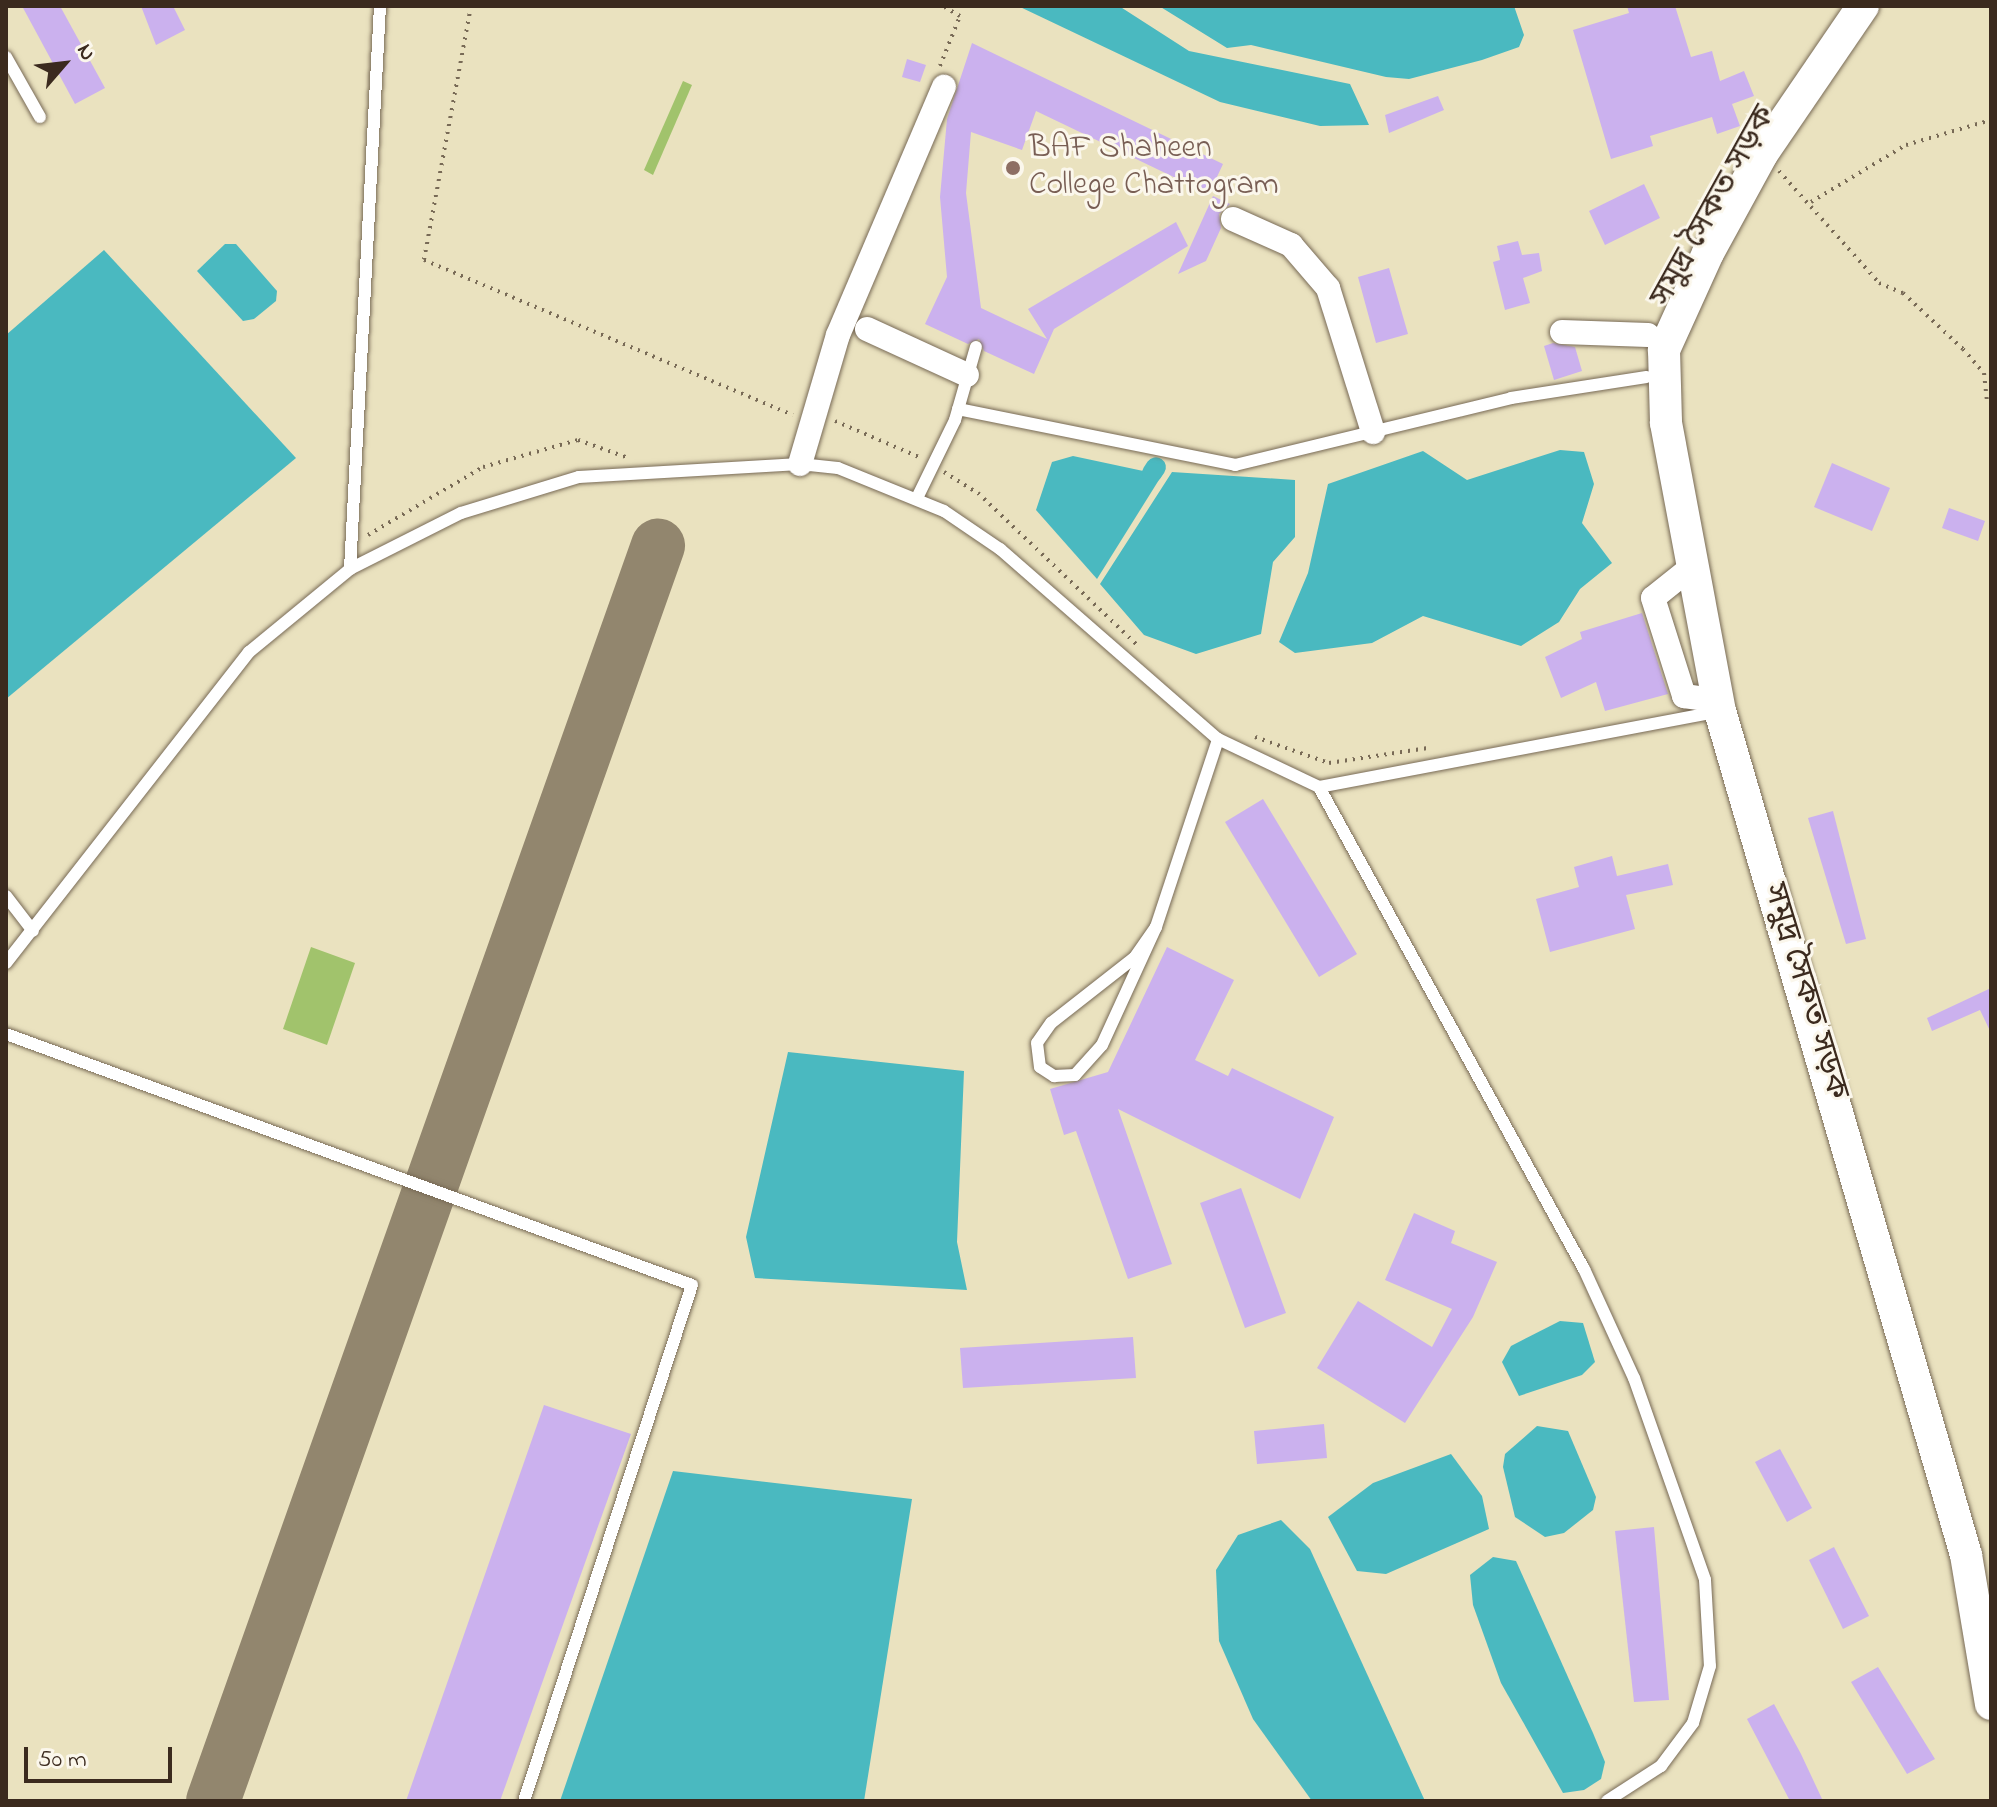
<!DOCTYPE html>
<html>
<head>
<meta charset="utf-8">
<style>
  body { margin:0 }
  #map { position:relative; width:1997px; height:1807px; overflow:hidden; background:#eae2bf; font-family:"Indie Flower","Noto Sans Bengali",sans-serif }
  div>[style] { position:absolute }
  .green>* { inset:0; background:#a1c36c }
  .water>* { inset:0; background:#4ab9c0 }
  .canal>* { height:20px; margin:-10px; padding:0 10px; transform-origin:10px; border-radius:10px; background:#4ab9c0 }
  .taxiway>* { height:54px; margin:-27px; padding:0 27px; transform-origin:27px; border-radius:27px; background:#92866e }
  .building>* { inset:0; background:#cbb1ee }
  .path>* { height:4px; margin-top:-2px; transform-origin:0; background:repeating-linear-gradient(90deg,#786a56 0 2px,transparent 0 8px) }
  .roads { filter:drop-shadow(0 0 2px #786a56) drop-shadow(0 0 2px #786a56) }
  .service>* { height:12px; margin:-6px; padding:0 6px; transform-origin:6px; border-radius:6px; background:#fff }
  .minor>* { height:24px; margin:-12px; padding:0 12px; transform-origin:12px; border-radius:12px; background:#fff }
  .secondary>* { height:32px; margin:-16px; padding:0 16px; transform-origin:16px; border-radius:16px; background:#fff }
  .dots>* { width:22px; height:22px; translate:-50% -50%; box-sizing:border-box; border:4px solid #fbf7ec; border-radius:50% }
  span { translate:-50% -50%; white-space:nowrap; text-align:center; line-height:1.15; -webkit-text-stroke:6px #fbf7ec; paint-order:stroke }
  .education-label { font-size:32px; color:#785e54 }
  .left { translate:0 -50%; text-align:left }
  .street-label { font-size:32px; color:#3b2a1e }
  .frame { position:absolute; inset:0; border:8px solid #3b2a1e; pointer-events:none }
  .north { position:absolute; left:24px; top:24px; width:80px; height:80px; -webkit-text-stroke:6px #fbf7ec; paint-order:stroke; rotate:62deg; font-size:22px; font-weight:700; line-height:32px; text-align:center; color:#3b2a1e }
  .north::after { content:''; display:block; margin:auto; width:28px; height:36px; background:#3b2a1e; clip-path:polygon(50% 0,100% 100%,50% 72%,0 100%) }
  .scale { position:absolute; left:24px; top:1747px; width:148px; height:36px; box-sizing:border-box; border:4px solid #3b2a1e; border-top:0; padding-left:10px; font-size:24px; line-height:28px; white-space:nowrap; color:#3b2a1e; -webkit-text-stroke:6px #fbf7ec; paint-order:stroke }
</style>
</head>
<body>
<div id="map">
  <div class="green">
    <i style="clip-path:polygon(683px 81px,692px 85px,653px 175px,644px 170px)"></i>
    <i style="clip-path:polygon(311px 947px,355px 963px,327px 1045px,283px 1029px)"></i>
  </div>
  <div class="water">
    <i style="clip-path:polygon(1018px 6px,1119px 6px,1189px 51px,1350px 84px,1369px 125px,1320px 126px,1220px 102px)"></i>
    <i style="clip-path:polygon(1159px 6px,1514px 6px,1524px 35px,1519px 47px,1482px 60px,1409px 79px,1386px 77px,1251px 45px,1227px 48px)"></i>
    <i style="clip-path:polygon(225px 244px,236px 244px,277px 291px,276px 301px,254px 319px,243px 321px,197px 271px)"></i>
    <i style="clip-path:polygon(104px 250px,296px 458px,6px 699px,6px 335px)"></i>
    <i style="clip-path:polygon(1560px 450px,1584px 452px,1594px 484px,1582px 523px,1612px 563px,1580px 589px,1559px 622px,1521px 646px,1423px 616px,1372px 643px,1295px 653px,1279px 642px,1308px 573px,1328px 484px,1423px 451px,1467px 480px)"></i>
    <i style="clip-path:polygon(1073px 456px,1162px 475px,1097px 579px,1036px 510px,1052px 462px)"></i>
    <i style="clip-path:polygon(1172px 472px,1295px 480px,1295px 537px,1273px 562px,1261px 634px,1196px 654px,1144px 635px,1100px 584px)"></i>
    <i style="clip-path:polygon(788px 1052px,964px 1071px,957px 1242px,967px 1290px,755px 1278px,746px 1237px)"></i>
    <i style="clip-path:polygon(1560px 1321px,1583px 1323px,1595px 1362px,1582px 1375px,1519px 1396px,1502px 1362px,1511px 1346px)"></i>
    <i style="clip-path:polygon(1537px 1426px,1568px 1431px,1596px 1497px,1593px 1510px,1564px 1533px,1545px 1537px,1515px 1517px,1503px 1467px,1505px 1454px)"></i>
    <i style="clip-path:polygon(1451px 1454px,1482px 1496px,1489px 1529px,1386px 1574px,1357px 1571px,1328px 1517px,1373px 1483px)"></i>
    <i style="clip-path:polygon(673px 1471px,912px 1499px,864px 1801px,560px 1801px)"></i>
    <i style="clip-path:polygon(1281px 1520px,1310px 1549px,1425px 1801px,1312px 1801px,1253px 1719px,1219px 1641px,1216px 1570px,1238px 1535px)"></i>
    <i style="clip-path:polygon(1493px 1557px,1516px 1561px,1593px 1733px,1605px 1762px,1601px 1779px,1584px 1790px,1563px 1793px,1501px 1683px,1473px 1605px,1470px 1575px)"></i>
  </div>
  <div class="canal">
    <i style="left:1152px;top:473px;width:7px;rotate:-56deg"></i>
  </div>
  <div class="taxiway">
    <i style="left:213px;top:1801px;width:1332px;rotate:-70.48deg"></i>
  </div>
  <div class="building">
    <i style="clip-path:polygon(22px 6px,60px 6px,105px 88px,75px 104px)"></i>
    <i style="clip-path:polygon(141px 6px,173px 6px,185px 30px,156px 45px)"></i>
    <i style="clip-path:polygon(1627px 6px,1675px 6px,1691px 57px,1712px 51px,1720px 81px,1744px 71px,1754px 96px,1732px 104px,1740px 126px,1717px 134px,1712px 117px,1650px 136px,1653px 146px,1611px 159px,1573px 30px,1629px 13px)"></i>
    <i style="clip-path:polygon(972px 43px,1223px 164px,1209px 194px,1036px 111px,1022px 150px,971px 132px,966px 193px,981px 308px,1047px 339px,1028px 309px,1176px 222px,1188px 246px,1054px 329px,1034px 374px,984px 351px,979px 339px,968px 344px,925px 324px,947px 277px,940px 197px,947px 119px)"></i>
    <i style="clip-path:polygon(907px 59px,926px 65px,920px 82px,902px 77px)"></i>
    <i style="clip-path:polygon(1438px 96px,1444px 110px,1389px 133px,1385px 115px)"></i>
    <i style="clip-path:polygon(1644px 184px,1660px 218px,1605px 245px,1589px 211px)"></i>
    <i style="clip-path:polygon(1213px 196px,1230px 204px,1219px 214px,1221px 228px,1206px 261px,1178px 274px)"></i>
    <i style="clip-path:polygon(1518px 241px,1522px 255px,1539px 253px,1542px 271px,1523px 278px,1530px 303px,1505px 310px,1493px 262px,1500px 260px,1497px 246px)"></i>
    <i style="clip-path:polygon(1389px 268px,1408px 334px,1376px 343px,1358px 277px)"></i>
    <i style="clip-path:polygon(1553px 343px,1575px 347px,1582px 371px,1554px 380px,1544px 346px)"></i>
    <i style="clip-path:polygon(1832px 463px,1890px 488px,1872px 531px,1814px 507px)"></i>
    <i style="clip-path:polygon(1949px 508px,1985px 521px,1978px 541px,1942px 528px)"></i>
    <i style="clip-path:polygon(1642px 613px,1668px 694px,1605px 711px,1596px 682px,1561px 698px,1545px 657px,1582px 639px,1580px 632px)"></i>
    <i style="clip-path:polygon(1263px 799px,1357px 954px,1319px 977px,1225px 822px)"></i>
    <i style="clip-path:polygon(1833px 811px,1866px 939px,1846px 944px,1808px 818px)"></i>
    <i style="clip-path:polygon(1612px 856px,1617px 876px,1668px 864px,1673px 885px,1626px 895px,1635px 929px,1550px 952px,1536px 899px,1579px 887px,1574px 867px)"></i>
    <i style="clip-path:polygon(1167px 947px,1234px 980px,1195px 1060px,1228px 1076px,1232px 1068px,1334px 1117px,1300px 1199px,1118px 1109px,1172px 1264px,1128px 1279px,1076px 1131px,1064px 1135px,1050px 1089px,1108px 1072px)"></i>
    <i style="clip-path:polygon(1991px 988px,1991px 1033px,1980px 1010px,1932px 1031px,1927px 1018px)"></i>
    <i style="clip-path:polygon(1241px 1188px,1286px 1313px,1245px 1328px,1200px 1203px)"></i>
    <i style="clip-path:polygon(1414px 1213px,1455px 1231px,1451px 1243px,1497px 1262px,1473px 1317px,1405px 1423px,1317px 1368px,1358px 1301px,1432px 1347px,1452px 1309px,1385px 1280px)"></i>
    <i style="clip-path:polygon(1133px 1337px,1136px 1378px,963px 1388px,960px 1348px)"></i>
    <i style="clip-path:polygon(544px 1405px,631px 1434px,500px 1801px,406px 1801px)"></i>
    <i style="clip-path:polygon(1324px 1424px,1327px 1458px,1257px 1464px,1254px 1431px)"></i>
    <i style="clip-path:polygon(1780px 1449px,1812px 1508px,1787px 1522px,1755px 1462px)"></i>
    <i style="clip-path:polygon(1654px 1527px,1669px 1700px,1634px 1702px,1615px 1531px)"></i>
    <i style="clip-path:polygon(1834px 1547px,1869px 1616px,1843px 1629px,1809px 1560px)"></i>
    <i style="clip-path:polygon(1878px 1667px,1935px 1759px,1907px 1774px,1851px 1682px)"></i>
    <i style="clip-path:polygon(1774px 1704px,1801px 1754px,1823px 1801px,1790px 1801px,1747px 1719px)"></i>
  </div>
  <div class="path">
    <i style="left:471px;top:6px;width:258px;rotate:100.5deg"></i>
    <i style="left:424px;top:260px;width:400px;rotate:22.8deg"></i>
    <i style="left:940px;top:66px;width:54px;rotate:-68.2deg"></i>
    <i style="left:960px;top:16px;width:20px;rotate:-150deg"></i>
    <i style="left:1779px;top:171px;width:150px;rotate:48.2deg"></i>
    <i style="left:1879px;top:283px;width:26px;rotate:23deg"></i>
    <i style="left:1903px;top:293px;width:82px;rotate:43deg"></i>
    <i style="left:1963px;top:349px;width:32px;rotate:49deg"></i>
    <i style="left:1984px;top:373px;width:28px;rotate:84deg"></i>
    <i style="left:1811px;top:202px;width:111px;rotate:-31deg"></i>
    <i style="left:1906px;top:145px;width:89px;rotate:-16.4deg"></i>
    <i style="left:835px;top:421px;width:91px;rotate:23.2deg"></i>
    <i style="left:944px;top:472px;width:40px;rotate:32deg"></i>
    <i style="left:978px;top:493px;width:223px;rotate:43.7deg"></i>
    <i style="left:368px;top:535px;width:134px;rotate:-30.6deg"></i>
    <i style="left:483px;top:467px;width:99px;rotate:-15.9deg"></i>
    <i style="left:578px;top:440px;width:51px;rotate:19.5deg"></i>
    <i style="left:1255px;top:737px;width:78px;rotate:19.4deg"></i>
    <i style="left:1329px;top:763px;width:100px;rotate:-8.6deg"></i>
  </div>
  <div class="roads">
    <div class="service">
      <i style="left:6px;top:57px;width:69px;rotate:60.5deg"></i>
      <i style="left:958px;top:409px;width:283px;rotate:11.4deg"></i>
      <i style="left:1235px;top:465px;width:284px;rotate:-13.6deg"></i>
      <i style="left:1511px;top:398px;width:137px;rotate:-8.8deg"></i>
      <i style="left:917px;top:498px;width:87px;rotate:-64deg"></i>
      <i style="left:955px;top:420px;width:76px;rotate:-74deg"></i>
      <i style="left:350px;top:569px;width:124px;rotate:-26.8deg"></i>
      <i style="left:461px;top:513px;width:123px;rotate:-17deg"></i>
      <i style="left:579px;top:477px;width:221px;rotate:-3.4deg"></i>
      <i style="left:800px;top:464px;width:38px;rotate:6deg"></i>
      <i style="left:838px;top:468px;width:114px;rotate:22.1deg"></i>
      <i style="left:944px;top:511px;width:68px;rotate:34.2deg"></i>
      <i style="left:1000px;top:549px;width:289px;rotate:41.1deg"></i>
      <i style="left:1218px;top:739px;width:112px;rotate:25.4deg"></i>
      <i style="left:1319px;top:787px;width:550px;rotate:61.2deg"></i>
      <i style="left:1584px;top:1269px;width:120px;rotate:65.4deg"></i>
      <i style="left:1634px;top:1378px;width:214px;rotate:70.6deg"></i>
      <i style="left:1705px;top:1580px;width:86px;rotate:86.7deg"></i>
      <i style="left:1710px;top:1666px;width:59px;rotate:106.6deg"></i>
      <i style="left:1693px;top:1723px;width:54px;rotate:126.7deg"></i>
      <i style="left:1661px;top:1766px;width:64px;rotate:147.1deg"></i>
      <i style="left:1319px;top:787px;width:408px;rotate:-10.7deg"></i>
      <i style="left:6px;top:896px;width:44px;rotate:52.4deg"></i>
      <i style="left:1156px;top:927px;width:38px;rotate:125deg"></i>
      <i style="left:1134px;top:958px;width:105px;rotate:141.9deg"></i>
      <i style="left:1051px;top:1023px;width:24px;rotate:125deg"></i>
      <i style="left:1037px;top:1043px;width:24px;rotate:83deg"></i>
      <i style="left:1040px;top:1067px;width:17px;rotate:33deg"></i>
      <i style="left:1054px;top:1076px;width:21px;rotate:-3deg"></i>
      <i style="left:1075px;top:1075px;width:40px;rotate:-48deg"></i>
      <i style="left:1102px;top:1045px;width:130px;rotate:-65.4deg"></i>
      <i style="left:1156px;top:927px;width:198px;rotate:-71.7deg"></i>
      <i style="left:6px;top:963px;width:395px;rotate:-52deg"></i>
      <i style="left:249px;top:652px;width:131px;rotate:-39.4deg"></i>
      <i style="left:350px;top:569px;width:564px;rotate:-86.95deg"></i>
      <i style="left:6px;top:1034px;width:730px;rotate:20.1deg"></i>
      <i style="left:692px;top:1285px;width:543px;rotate:108.03deg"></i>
    </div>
    <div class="minor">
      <i style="left:1233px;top:219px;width:64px;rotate:24.1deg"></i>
      <i style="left:1291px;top:245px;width:57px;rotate:49.3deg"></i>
      <i style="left:1328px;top:288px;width:151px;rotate:72.6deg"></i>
      <i style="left:867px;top:329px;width:110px;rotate:24.7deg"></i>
      <i style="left:1562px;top:332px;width:86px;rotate:2deg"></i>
      <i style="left:800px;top:464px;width:134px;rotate:-73.6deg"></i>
      <i style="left:838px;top:335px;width:270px;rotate:-66.9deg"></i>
      <i style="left:1693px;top:566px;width:51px;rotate:141.3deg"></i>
      <i style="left:1653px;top:598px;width:103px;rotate:72.4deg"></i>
      <i style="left:1684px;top:696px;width:34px;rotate:8deg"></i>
    </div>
    <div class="secondary">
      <i style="left:1863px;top:6px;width:179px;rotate:124.3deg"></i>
      <i style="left:1762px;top:154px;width:113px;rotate:118.6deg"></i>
      <i style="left:1708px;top:253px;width:107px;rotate:114.4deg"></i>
      <i style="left:1664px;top:350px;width:73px;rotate:88.4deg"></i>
      <i style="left:1666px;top:423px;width:293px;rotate:79.4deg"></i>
      <i style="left:1720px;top:711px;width:879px;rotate:73.75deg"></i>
      <i style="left:1966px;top:1555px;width:151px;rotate:80.5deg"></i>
    </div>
  </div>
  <div class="dots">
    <i style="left:1013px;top:168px;background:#8d6e63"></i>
  </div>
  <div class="education-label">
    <span class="left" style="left:1029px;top:168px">BAF Shaheen<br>College Chattogram</span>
  </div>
  <div class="street-label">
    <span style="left:1715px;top:207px;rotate:-61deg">সমুদ্র সৈকত সড়ক</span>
    <span style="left:1804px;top:992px;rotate:73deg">সমুদ্র সৈকত সড়ক</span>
  </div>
  <div class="frame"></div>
  <div class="north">N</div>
  <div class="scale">50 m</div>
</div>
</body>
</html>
